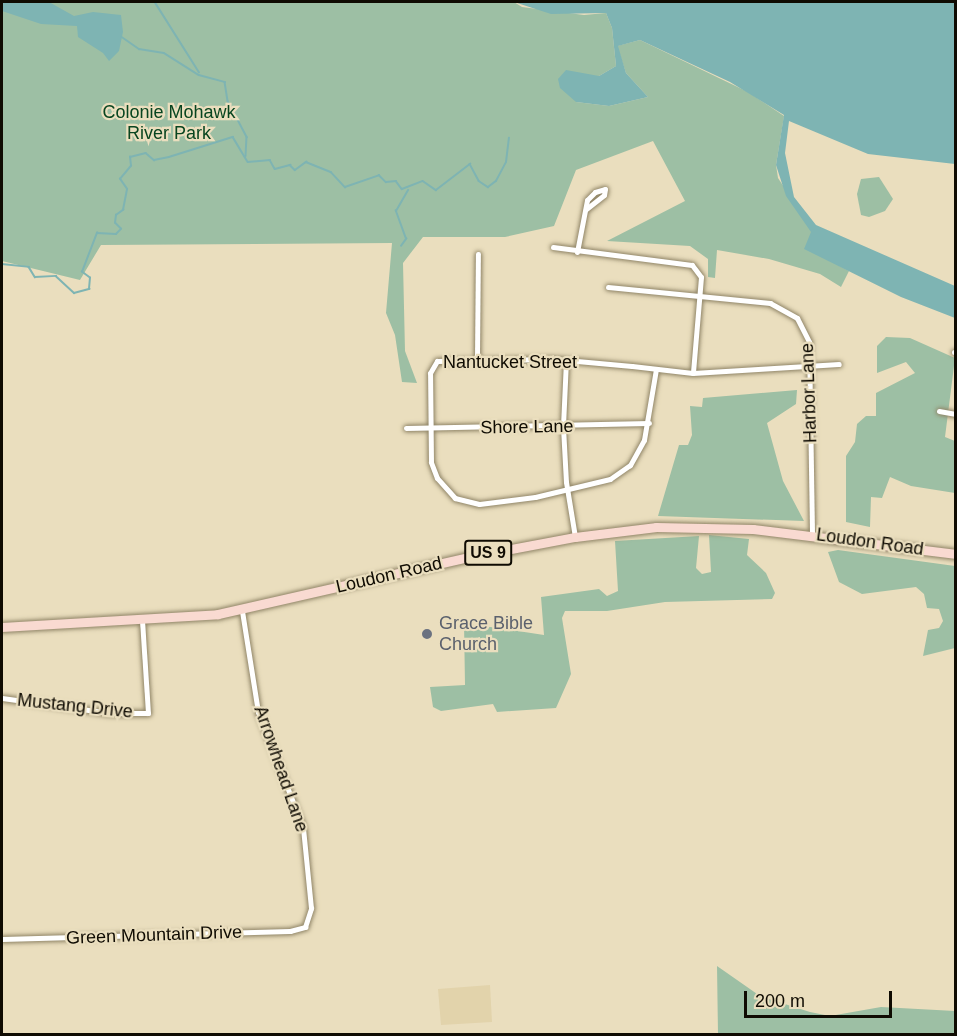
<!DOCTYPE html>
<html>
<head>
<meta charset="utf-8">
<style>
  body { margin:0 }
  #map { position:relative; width:957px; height:1036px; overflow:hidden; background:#eadebe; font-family:Arial,sans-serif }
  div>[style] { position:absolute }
  .built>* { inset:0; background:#e2d3ab }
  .green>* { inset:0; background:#9dbfa4 }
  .water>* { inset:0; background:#7eb4b3 }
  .stream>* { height:1.5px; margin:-0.75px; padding:0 0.75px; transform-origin:0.75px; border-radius:0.75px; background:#7eb4b3 }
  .roads { filter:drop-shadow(0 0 2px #908567) drop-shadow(0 0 2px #908567) }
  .minor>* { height:5px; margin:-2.5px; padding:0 2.5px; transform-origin:2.5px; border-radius:2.5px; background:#fff }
  .primary>* { height:9px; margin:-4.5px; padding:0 4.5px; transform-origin:4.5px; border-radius:4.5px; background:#f9dad1 }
  .dots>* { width:16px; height:16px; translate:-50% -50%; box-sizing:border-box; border:3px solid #eadebe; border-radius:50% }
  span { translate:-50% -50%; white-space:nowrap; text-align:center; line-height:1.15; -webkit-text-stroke:4.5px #eadebe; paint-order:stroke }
  .shield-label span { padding:2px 4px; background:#eadebe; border:2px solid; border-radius:4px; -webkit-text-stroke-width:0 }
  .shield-label { font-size:16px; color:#0f0b02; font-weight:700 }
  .park-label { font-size:18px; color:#084520 }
  .street-label { font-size:18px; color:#0f0b02 }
  .worship-label { font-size:18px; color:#5b616d }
  .left { translate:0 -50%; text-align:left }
  .frame { position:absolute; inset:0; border:3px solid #0f0b02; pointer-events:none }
  .scale { position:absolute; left:744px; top:991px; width:148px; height:27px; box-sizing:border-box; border:3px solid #0f0b02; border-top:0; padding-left:8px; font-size:18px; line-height:21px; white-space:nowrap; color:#0f0b02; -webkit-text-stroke:4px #eadebe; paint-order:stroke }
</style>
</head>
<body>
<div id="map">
  <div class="built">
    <i style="clip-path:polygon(490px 985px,492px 1022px,441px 1025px,438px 989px)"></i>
  </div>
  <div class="green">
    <i style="clip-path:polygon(2px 2px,514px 2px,522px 7px,584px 15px,606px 13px,612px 28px,616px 66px,599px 76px,576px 102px,609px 106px,648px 97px,626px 73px,617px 46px,640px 40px,748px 92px,784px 116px,776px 165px,778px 178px,834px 263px,849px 271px,841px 287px,820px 274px,769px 259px,717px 250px,715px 278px,708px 277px,708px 259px,690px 246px,607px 241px,685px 201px,653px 141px,576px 170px,554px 226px,505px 237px,423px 237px,403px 263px,405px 351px,417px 383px,402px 382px,395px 335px,386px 313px,392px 243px,101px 245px,80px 280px,2px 261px)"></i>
    <i style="clip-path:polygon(879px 177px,893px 199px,885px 211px,869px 217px,861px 215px,857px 194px,861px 179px)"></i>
    <i style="clip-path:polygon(886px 337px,910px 338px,955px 358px,945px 437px,955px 441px,955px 493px,911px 486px,890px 477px,882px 498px,871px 497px,870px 527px,846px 522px,846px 456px,855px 442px,857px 424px,866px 416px,876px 416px,876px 393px,915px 373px,906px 362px,877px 373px,877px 346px)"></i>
    <i style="clip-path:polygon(797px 390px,796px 404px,767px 423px,783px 481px,804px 521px,658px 516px,679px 445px,688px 445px,692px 435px,690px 406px,702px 407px,703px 398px)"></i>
    <i style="clip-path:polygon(709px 535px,749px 539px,747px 555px,766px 573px,775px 593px,772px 599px,665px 602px,607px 611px,565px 611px,562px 618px,571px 674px,556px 708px,497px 712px,493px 704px,441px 711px,433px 707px,430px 687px,465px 685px,464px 623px,544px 635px,541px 597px,599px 589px,607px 596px,618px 591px,615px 541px,699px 536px,696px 568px,702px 574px,711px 572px)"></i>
    <i style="clip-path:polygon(838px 550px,955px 566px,955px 648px,923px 656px,928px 630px,939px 628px,943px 621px,939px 609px,927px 608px,924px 594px,916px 587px,862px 594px,839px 582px,828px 552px)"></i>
    <i style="clip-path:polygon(717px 966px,760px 996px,810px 1012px,830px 1016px,881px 1007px,955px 1011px,955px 1034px,718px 1034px)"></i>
  </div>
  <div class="water">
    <i style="clip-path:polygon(2px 2px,49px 2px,74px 16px,93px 12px,121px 15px,123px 32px,119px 51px,109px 61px,103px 53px,78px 37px,77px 26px,41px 24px,2px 11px)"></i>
    <i style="clip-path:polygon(514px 2px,955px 2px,955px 164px,868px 154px,789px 121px,785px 153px,794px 197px,816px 225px,955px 286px,955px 318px,901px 297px,804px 249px,811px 232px,786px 196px,776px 165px,784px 115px,730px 82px,640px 40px,618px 46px,626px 73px,648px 97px,609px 106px,576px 102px,560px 88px,558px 79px,566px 70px,599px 76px,616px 66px,612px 28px,606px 13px,551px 14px)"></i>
  </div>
  <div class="stream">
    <i style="left:155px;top:2px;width:83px;rotate:57.8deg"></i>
    <i style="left:122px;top:37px;width:21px;rotate:35deg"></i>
    <i style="left:139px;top:49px;width:25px;rotate:9deg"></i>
    <i style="left:164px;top:53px;width:41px;rotate:32.2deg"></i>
    <i style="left:199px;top:75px;width:27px;rotate:15deg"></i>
    <i style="left:225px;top:82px;width:19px;rotate:81deg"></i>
    <i style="left:228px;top:101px;width:41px;rotate:62.2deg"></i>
    <i style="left:247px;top:137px;width:19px;rotate:93deg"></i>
    <i style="left:401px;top:246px;width:9px;rotate:-54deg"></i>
    <i style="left:406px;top:239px;width:30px;rotate:-110deg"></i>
    <i style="left:396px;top:211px;width:24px;rotate:-60deg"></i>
    <i style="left:2px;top:264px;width:27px;rotate:6deg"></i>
    <i style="left:29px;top:267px;width:12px;rotate:59deg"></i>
    <i style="left:35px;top:277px;width:21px;rotate:-3deg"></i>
    <i style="left:56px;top:276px;width:25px;rotate:43deg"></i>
    <i style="left:74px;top:293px;width:16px;rotate:-15deg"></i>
    <i style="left:89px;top:289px;width:11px;rotate:-85deg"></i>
    <i style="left:90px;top:278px;width:10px;rotate:-143deg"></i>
    <i style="left:82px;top:272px;width:42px;rotate:-69deg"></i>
    <i style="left:97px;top:233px;width:19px;rotate:3deg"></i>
    <i style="left:116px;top:234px;width:7px;rotate:-45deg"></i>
    <i style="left:121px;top:229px;width:8px;rotate:-135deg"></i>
    <i style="left:115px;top:223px;width:8px;rotate:-83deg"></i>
    <i style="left:116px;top:215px;width:9px;rotate:-36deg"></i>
    <i style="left:123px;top:210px;width:21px;rotate:-79deg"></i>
    <i style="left:127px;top:189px;width:12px;rotate:-125deg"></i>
    <i style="left:120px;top:179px;width:17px;rotate:-50deg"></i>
    <i style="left:131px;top:166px;width:9px;rotate:-96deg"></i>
    <i style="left:130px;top:157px;width:16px;rotate:-14deg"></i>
    <i style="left:146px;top:153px;width:11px;rotate:41deg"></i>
    <i style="left:154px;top:160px;width:15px;rotate:-11deg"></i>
    <i style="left:169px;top:157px;width:67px;rotate:-17.4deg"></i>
    <i style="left:233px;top:137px;width:29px;rotate:59deg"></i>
    <i style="left:248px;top:162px;width:22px;rotate:-5deg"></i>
    <i style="left:270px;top:160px;width:10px;rotate:61deg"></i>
    <i style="left:275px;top:169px;width:16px;rotate:-15deg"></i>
    <i style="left:290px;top:165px;width:7px;rotate:45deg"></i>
    <i style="left:295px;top:170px;width:14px;rotate:-36deg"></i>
    <i style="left:306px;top:162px;width:27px;rotate:22deg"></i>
    <i style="left:331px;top:172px;width:21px;rotate:47deg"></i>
    <i style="left:345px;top:187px;width:36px;rotate:-19deg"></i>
    <i style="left:379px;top:175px;width:10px;rotate:45deg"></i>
    <i style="left:386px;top:182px;width:10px;rotate:-6deg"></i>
    <i style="left:396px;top:181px;width:10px;rotate:53deg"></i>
    <i style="left:402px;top:189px;width:22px;rotate:-21deg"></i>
    <i style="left:423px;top:181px;width:16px;rotate:35deg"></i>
    <i style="left:436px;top:190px;width:43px;rotate:-37.4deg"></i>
    <i style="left:470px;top:164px;width:19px;rotate:62deg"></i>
    <i style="left:479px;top:181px;width:11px;rotate:34deg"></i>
    <i style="left:488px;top:187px;width:10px;rotate:-37deg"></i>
    <i style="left:496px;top:181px;width:21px;rotate:-62deg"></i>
    <i style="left:506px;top:162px;width:24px;rotate:-83deg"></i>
  </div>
  <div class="roads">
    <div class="minor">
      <i style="left:553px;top:247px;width:140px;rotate:7.4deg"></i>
      <i style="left:692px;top:265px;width:15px;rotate:53deg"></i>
      <i style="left:701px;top:277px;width:96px;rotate:94.8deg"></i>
      <i style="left:577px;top:252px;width:53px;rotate:-79.1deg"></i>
      <i style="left:587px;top:200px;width:11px;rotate:-45deg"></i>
      <i style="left:595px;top:192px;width:10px;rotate:-17deg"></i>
      <i style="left:605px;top:189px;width:6px;rotate:99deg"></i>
      <i style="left:604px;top:195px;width:23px;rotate:142deg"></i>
      <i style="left:608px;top:287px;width:163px;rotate:5.6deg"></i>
      <i style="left:770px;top:303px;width:31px;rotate:29deg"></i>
      <i style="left:797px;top:318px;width:27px;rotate:63deg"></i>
      <i style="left:809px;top:342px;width:192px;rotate:89.1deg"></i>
      <i style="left:954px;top:352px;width:2px"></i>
      <i style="left:477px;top:359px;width:105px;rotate:-89.5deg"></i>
      <i style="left:566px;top:360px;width:67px;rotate:92.6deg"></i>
      <i style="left:563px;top:427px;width:55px;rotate:86.9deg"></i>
      <i style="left:566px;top:482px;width:56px;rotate:80.7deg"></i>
      <i style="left:656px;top:369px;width:72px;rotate:99.6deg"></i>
      <i style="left:644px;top:440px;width:29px;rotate:119deg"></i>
      <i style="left:630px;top:465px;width:24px;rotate:145deg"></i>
      <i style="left:610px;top:479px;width:77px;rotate:166.5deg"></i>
      <i style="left:535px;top:497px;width:56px;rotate:172.9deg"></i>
      <i style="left:479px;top:504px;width:25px;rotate:-166deg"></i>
      <i style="left:455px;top:498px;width:27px;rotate:-132deg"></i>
      <i style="left:437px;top:478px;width:17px;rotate:-111deg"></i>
      <i style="left:431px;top:462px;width:89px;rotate:-90.6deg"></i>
      <i style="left:430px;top:373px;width:14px;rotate:-60deg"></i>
      <i style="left:437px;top:361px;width:114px;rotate:-1deg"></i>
      <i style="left:551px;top:359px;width:15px;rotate:4deg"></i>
      <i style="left:566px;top:360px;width:66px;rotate:5.2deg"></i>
      <i style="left:632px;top:366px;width:61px;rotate:6.5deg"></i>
      <i style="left:693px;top:373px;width:146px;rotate:-3.5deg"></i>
      <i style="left:939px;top:411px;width:17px;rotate:10deg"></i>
      <i style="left:406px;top:428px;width:243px;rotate:-1.2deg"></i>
      <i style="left:2px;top:698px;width:109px;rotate:7.9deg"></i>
      <i style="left:110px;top:713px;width:38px"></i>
      <i style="left:148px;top:713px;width:92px;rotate:-93.7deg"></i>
      <i style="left:2px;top:939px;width:288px;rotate:-1.6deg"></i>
      <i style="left:290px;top:931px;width:16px;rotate:-15deg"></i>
      <i style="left:305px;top:927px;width:20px;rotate:-72deg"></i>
      <i style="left:311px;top:908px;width:80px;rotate:-95.7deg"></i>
      <i style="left:303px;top:828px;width:124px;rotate:-111.2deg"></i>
      <i style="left:258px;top:712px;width:102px;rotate:-99deg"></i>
    </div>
    <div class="primary">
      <i style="left:2px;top:627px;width:216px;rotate:-3.4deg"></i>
      <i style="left:218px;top:614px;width:262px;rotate:-12.8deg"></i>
      <i style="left:474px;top:556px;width:103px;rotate:-10.7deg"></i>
      <i style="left:575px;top:537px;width:82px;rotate:-7deg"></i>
      <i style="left:656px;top:527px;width:97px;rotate:1.2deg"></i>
      <i style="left:753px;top:529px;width:205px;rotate:7deg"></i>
    </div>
  </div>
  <div class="dots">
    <i style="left:427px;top:634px;background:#6b7280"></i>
  </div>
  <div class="shield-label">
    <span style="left:488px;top:553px">US 9</span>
  </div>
  <div class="park-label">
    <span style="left:169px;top:123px">Colonie Mohawk<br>River Park</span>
  </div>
  <div class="street-label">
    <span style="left:510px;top:362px">Nantucket Street</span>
    <span style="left:809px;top:393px;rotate:-92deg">Harbor Lane</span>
    <span style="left:527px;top:427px;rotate:-1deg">Shore Lane</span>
    <span style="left:870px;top:542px;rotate:8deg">Loudon Road</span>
    <span style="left:389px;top:575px;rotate:-13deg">Loudon Road</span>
    <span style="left:75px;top:706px;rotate:6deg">Mustang Drive</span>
    <span style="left:281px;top:769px;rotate:71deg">Arrowhead Lane</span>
    <span style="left:154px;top:935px;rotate:-2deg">Green Mountain Drive</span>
  </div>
  <div class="worship-label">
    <span class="left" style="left:439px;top:634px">Grace Bible<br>Church</span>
  </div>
  <div class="frame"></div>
  <div class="scale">200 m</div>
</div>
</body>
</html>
